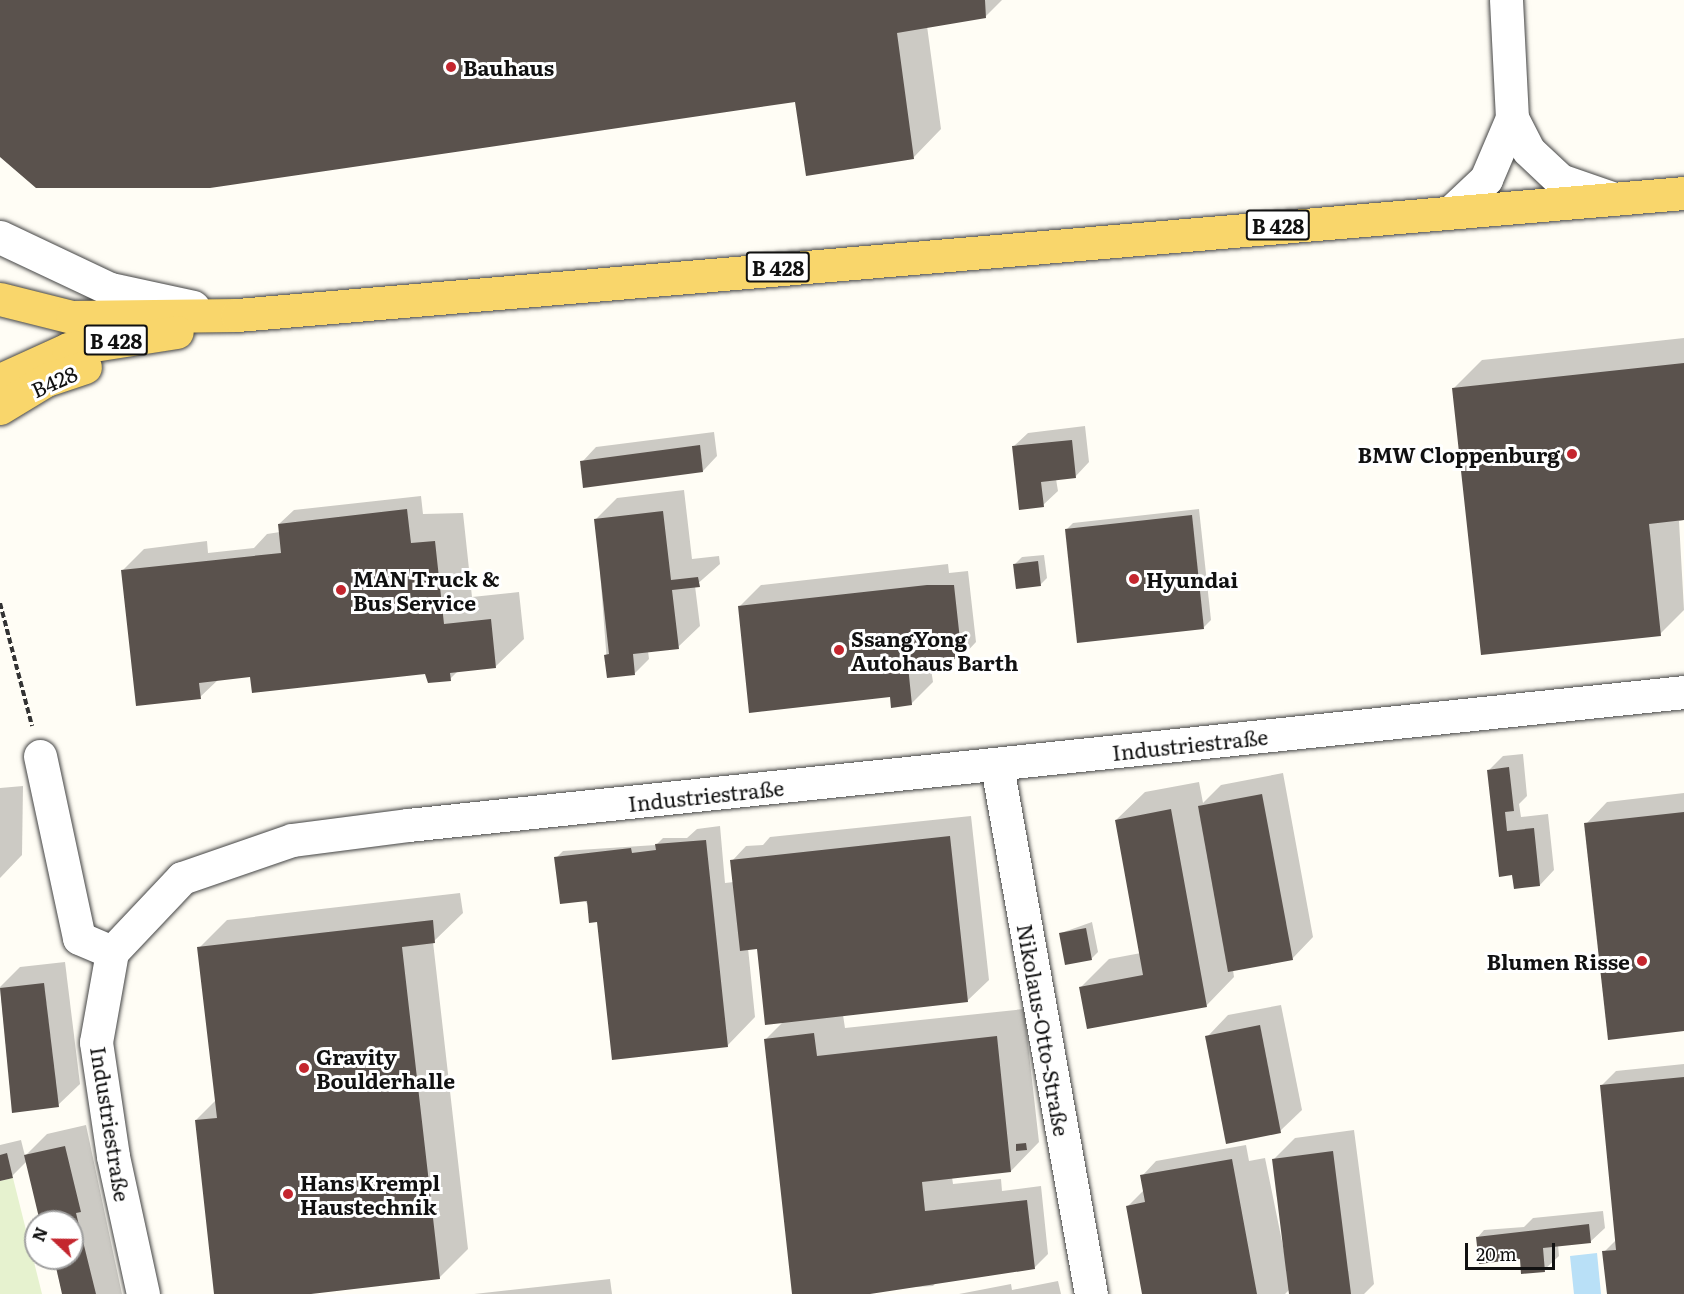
<!DOCTYPE html>
<html>
<head>
<meta charset="utf-8">
<style>
  body { margin:0 }
  #map { position:relative; width:1684px; height:1294px; overflow:hidden; background:#fffdf5; font-family:Literata,serif }
  div>[style] { position:absolute }
  .pitch>* { inset:0; background:#e6f2cf }
  .water>* { inset:0; background:#b9e0f7 }
  .shadow>* { inset:0; background:#0003 }
  .building>* { inset:0; background:#5a524d }
  .path>* { height:4px; margin-top:-2px; transform-origin:0; background:repeating-linear-gradient(90deg,#333 0 6px,transparent 0 9px) }
  .roads { filter:drop-shadow(0 0 2px #444) drop-shadow(0 0 2px #444) }
  .minor>* { height:33px; margin:-16.5px; padding:0 16.5px; transform-origin:16.5px; border-radius:16.5px; background:#fff }
  .major>* { height:33px; margin:-16.5px; padding:0 16.5px; transform-origin:16.5px; border-radius:16.5px; background:#f9d66b }
  .dots>* { width:16px; height:16px; translate:-50% -50%; box-sizing:border-box; border:3px solid #fff; border-radius:50% }
  span { translate:-50% -50%; white-space:nowrap; text-align:center; line-height:1.15; -webkit-text-stroke:6px #fff; paint-order:stroke }
  .shield-label span { padding:2px 4px; background:#fff; border:2px solid; border-radius:4px; -webkit-text-stroke-width:0 }
  .shield-label { font-size:20px; color:#111; font-weight:700 }
  .poi-label { font-size:21px; color:#111; font-weight:700 }
  .left { translate:0 -50%; text-align:left }
  .right { translate:-100% -50%; text-align:right }
  .street-label { font-size:21px; color:#111 }
  .north { position:absolute; left:24px; top:1210px; width:60px; height:60px; box-sizing:border-box; background:#fff; border:2px solid #a0a0a0; border-radius:50%; rotate:292deg; font-size:16px; font-weight:700; line-height:24px; text-align:center; color:#111 }
  .north::after { content:''; display:block; margin:auto; width:21px; height:27px; background:#c4262e; clip-path:polygon(50% 0,100% 100%,50% 72%,0 100%) }
  .scale { position:absolute; left:1465px; top:1243px; width:90px; height:27px; box-sizing:border-box; border:3px solid #111; border-top:0; padding-left:8px; font-size:18px; line-height:21px; white-space:nowrap; color:#111; -webkit-text-stroke:4px #fff; paint-order:stroke }
</style>
</head>
<body>
<div id="map">
  <div class="pitch">
    <i style="clip-path:polygon(13px 1178px,42px 1294px,0 1294px,0 1181px)"></i>
  </div>
  <div class="water">
    <i style="clip-path:polygon(1597px 1253px,1601px 1294px,1574px 1294px,1570px 1256px)"></i>
  </div>
  <div class="shadow">
    <i style="clip-path:polygon(0 0,1002px 0,986px 16px,927px 26px,941px 129px,913px 158px,796px 100px,0 155px)"></i>
    <i style="clip-path:polygon(1684px 338px,1684px 520px,1679px 521px,1684px 610px,1660px 634px,1454px 388px,1482px 360px)"></i>
    <i style="clip-path:polygon(1085px 426px,1089px 462px,1075px 477px,1056px 479px,1058px 491px,1043px 505px,1013px 447px,1028px 433px)"></i>
    <i style="clip-path:polygon(714px 432px,717px 456px,703px 471px,582px 462px,596px 447px)"></i>
    <i style="clip-path:polygon(684px 490px,692px 559px,719px 556px,720px 564px,695px 586px,700px 626px,678px 647px,648px 651px,649px 659px,635px 673px,608px 676px,596px 519px,617px 498px)"></i>
    <i style="clip-path:polygon(421px 496px,423px 514px,463px 513px,472px 597px,519px 592px,524px 639px,495px 667px,458px 671px,450px 679px,426px 672px,251px 674px,219px 679px,200px 697px,123px 570px,144px 549px,207px 541px,208px 553px,254px 548px,267px 534px,280px 532px,279px 524px,294px 510px)"></i>
    <i style="clip-path:polygon(1199px 509px,1211px 620px,1204px 627px,1066px 530px,1073px 523px)"></i>
    <i style="clip-path:polygon(1044px 555px,1047px 578px,1040px 585px,1015px 564px,1022px 557px)"></i>
    <i style="clip-path:polygon(948px 564px,949px 573px,968px 571px,976px 642px,962px 657px,930px 662px,933px 682px,911px 704px,740px 606px,761px 585px)"></i>
    <i style="clip-path:polygon(1523px 754px,1527px 796px,1519px 804px,1521px 817px,1548px 814px,1554px 870px,1540px 885px,1515px 888px,1488px 771px,1503px 756px)"></i>
    <i style="clip-path:polygon(1283px 773px,1313px 937px,1292px 959px,1233px 970px,1234px 977px,1206px 1006px,1081px 987px,1109px 959px,1141px 953px,1116px 820px,1145px 792px,1199px 782px,1203px 803px,1221px 785px)"></i>
    <i style="clip-path:polygon(23px 786px,22px 855px,0 878px,0 788px)"></i>
    <i style="clip-path:polygon(1684px 793px,1684px 1030px,1586px 824px,1607px 802px)"></i>
    <i style="clip-path:polygon(971px 816px,989px 980px,967px 1001px,843px 1015px,845px 1028px,1024px 1009px,1039px 1142px,1011px 1171px,952px 1177px,953px 1184px,1001px 1179px,1002px 1191px,1041px 1186px,1048px 1254px,1034px 1268px,940px 1278px,933px 1286px,793px 1294px,766px 1039px,784px 1021px,758px 945px,748px 948px,755px 1017px,727px 1046px,598px 920px,556px 858px,563px 851px,656px 845px,663px 838px,687px 838px,697px 829px,720px 826px,725px 883px,734px 882px,732px 861px,746px 846px,763px 845px,770px 837px)"></i>
    <i style="clip-path:polygon(460px 893px,463px 913px,433px 942px,468px 1249px,439px 1278px,298px 1294px,216px 1294px,196px 1120px,216px 1100px,199px 948px,227px 920px)"></i>
    <i style="clip-path:polygon(1092px 922px,1098px 952px,1091px 959px,1061px 933px)"></i>
    <i style="clip-path:polygon(65px 962px,80px 1084px,58px 1105px,13px 1111px,0 987px,20px 967px)"></i>
    <i style="clip-path:polygon(1281px 1005px,1302px 1110px,1280px 1131px,1207px 1037px,1228px 1015px)"></i>
    <i style="clip-path:polygon(1684px 1064px,1684px 1294px,1622px 1294px,1604px 1252px,1617px 1239px,1602px 1085px,1616px 1071px)"></i>
    <i style="clip-path:polygon(86px 1125px,122px 1294px,63px 1294px,53px 1258px,72px 1258px,72px 1222px,44px 1222px,27px 1161px,12px 1176px,0 1179px,0 1145px,21px 1140px,25px 1156px,47px 1134px)"></i>
    <i style="clip-path:polygon(1354px 1130px,1374px 1284px,1364px 1294px,1290px 1294px,1290px 1289px,1285px 1294px,1144px 1294px,1128px 1206px,1144px 1190px,1142px 1176px,1156px 1161px,1246px 1145px,1249px 1161px,1265px 1158px,1286px 1261px,1273px 1160px,1295px 1138px)"></i>
    <i style="clip-path:polygon(1603px 1211px,1605px 1228px,1590px 1242px,1558px 1245px,1559px 1256px,1544px 1270px,1478px 1237px,1484px 1230px,1524px 1227px,1533px 1218px)"></i>
    <i style="clip-path:polygon(610px 1279px,612px 1294px,474px 1294px)"></i>
    <i style="clip-path:polygon(1058px 1281px,1061px 1294px,959px 1294px,1011px 1284px,1012px 1290px)"></i>
  </div>
  <div class="building">
    <i style="clip-path:polygon(0 0,985px 0,986px 18px,897px 33px,914px 159px,806px 176px,795px 102px,210px 188px,36px 188px,0 157px)"></i>
    <i style="clip-path:polygon(1684px 363px,1684px 520px,1649px 524px,1661px 636px,1481px 655px,1452px 388px)"></i>
    <i style="clip-path:polygon(1072px 440px,1076px 478px,1041px 482px,1044px 507px,1019px 510px,1012px 446px)"></i>
    <i style="clip-path:polygon(700px 445px,703px 472px,583px 488px,580px 461px)"></i>
    <i style="clip-path:polygon(407px 509px,411px 543px,435px 541px,444px 624px,491px 619px,496px 668px,450px 673px,451px 681px,428px 683px,425px 674px,252px 693px,250px 677px,199px 683px,201px 699px,136px 706px,121px 570px,281px 553px,278px 524px)"></i>
    <i style="clip-path:polygon(663px 511px,671px 580px,698px 577px,700px 587px,672px 590px,679px 649px,633px 654px,635px 675px,607px 678px,604px 655px,609px 654px,594px 519px)"></i>
    <i style="clip-path:polygon(1192px 515px,1204px 629px,1077px 643px,1065px 529px)"></i>
    <i style="clip-path:polygon(1038px 561px,1041px 586px,1016px 589px,1013px 564px)"></i>
    <i style="clip-path:polygon(927px 585px,954px 585px,962px 658px,908px 666px,912px 705px,891px 708px,890px 697px,749px 713px,738px 606px)"></i>
    <i style="clip-path:polygon(1509px 767px,1514px 811px,1505px 812px,1507px 831px,1534px 828px,1540px 886px,1514px 889px,1512px 875px,1499px 877px,1487px 770px)"></i>
    <i style="clip-path:polygon(1262px 794px,1293px 960px,1228px 972px,1198px 806px)"></i>
    <i style="clip-path:polygon(1171px 809px,1207px 1007px,1087px 1029px,1079px 987px,1143px 975px,1115px 820px)"></i>
    <i style="clip-path:polygon(1684px 812px,1684px 1031px,1608px 1040px,1584px 823px)"></i>
    <i style="clip-path:polygon(950px 836px,968px 1002px,765px 1025px,757px 949px,740px 951px,730px 860px)"></i>
    <i style="clip-path:polygon(706px 840px,728px 1047px,612px 1060px,597px 922px,589px 923px,587px 901px,560px 904px,554px 857px,631px 848px,632px 853px,656px 850px,655px 844px)"></i>
    <i style="clip-path:polygon(433px 920px,435px 943px,402px 947px,440px 1279px,311px 1294px,214px 1294px,195px 1120px,217px 1118px,197px 947px)"></i>
    <i style="clip-path:polygon(1086px 928px,1092px 960px,1065px 965px,1059px 933px)"></i>
    <i style="clip-path:polygon(44px 983px,59px 1107px,12px 1113px,0 988px)"></i>
    <i style="clip-path:polygon(1260px 1025px,1281px 1133px,1226px 1144px,1205px 1036px)"></i>
    <i style="clip-path:polygon(814px 1033px,817px 1056px,997px 1036px,1011px 1172px,922px 1182px,925px 1211px,1027px 1200px,1035px 1269px,870px 1294px,792px 1294px,764px 1039px)"></i>
    <i style="clip-path:polygon(1684px 1077px,1684px 1294px,1607px 1294px,1602px 1251px,1616px 1250px,1600px 1085px)"></i>
    <i style="clip-path:polygon(1026px 1143px,1027px 1150px,1016px 1151px,1016px 1144px)"></i>
    <i style="clip-path:polygon(65px 1146px,81px 1212px,76px 1213px,96px 1294px,62px 1294px,54px 1258px,72px 1258px,72px 1222px,40px 1222px,24px 1155px)"></i>
    <i style="clip-path:polygon(1333px 1151px,1351px 1294px,1289px 1294px,1272px 1159px)"></i>
    <i style="clip-path:polygon(7px 1153px,13px 1178px,0 1181px,0 1155px)"></i>
    <i style="clip-path:polygon(1232px 1159px,1257px 1294px,1142px 1294px,1126px 1206px,1145px 1202px,1140px 1175px)"></i>
    <i style="clip-path:polygon(1589px 1224px,1591px 1243px,1543px 1248px,1545px 1272px,1521px 1274px,1520px 1259px,1479px 1264px,1476px 1237px)"></i>
  </div>
  <div class="path">
    <i style="left:0;top:603px;width:127px;rotate:75.4deg"></i>
  </div>
  <div class="roads">
    <div class="minor">
      <i style="left:1506px;top:0;width:118px;rotate:87.1deg"></i>
      <i style="left:1512px;top:118px;width:36px;rotate:63deg"></i>
      <i style="left:1528px;top:150px;width:44px;rotate:43.2deg"></i>
      <i style="left:1560px;top:180px;width:55px;rotate:19.1deg"></i>
      <i style="left:1452px;top:211px;width:47px;rotate:-43.3deg"></i>
      <i style="left:1486px;top:179px;width:66px;rotate:-66.9deg"></i>
      <i style="left:0;top:237px;width:122px;rotate:25.3deg"></i>
      <i style="left:110px;top:289px;width:85px;rotate:12.2deg"></i>
      <i style="left:40px;top:756px;width:186px;rotate:77.9deg"></i>
      <i style="left:79px;top:938px;width:36px;rotate:23deg"></i>
      <i style="left:997px;top:766px;width:536px;rotate:79.91deg"></i>
      <i style="left:143px;top:1294px;width:141px;rotate:-102.3deg"></i>
      <i style="left:113px;top:1156px;width:115px;rotate:-98.5deg"></i>
      <i style="left:96px;top:1042px;width:91px;rotate:-79.9deg"></i>
      <i style="left:112px;top:952px;width:102px;rotate:-46.6deg"></i>
      <i style="left:182px;top:878px;width:116px;rotate:-19.1deg"></i>
      <i style="left:292px;top:840px;width:117px;rotate:-7.4deg"></i>
      <i style="left:408px;top:825px;width:1283px;rotate:-5.95deg"></i>
    </div>
    <div class="major">
      <i style="left:0;top:299px;width:74px;rotate:14deg"></i>
      <i style="left:72px;top:317px;width:165px;rotate:-0.7deg"></i>
      <i style="left:237px;top:315px;width:1452px;rotate:-4.82deg"></i>
      <i style="left:0;top:380px;width:75px;rotate:-24.5deg"></i>
      <i style="left:68px;top:349px;width:110px;rotate:-8.9deg"></i>
      <i style="left:0;top:408px;width:54px;rotate:-31.3deg"></i>
      <i style="left:46px;top:380px;width:41px;rotate:-18.4deg"></i>
    </div>
  </div>
  <div class="dots">
    <i style="left:451px;top:67px;background:#c4262e"></i>
    <i style="left:1572px;top:454px;background:#c4262e"></i>
    <i style="left:1134px;top:579px;background:#c4262e"></i>
    <i style="left:341px;top:590px;background:#c4262e"></i>
    <i style="left:839px;top:650px;background:#c4262e"></i>
    <i style="left:1642px;top:961px;background:#c4262e"></i>
    <i style="left:304px;top:1068px;background:#c4262e"></i>
    <i style="left:288px;top:1194px;background:#c4262e"></i>
  </div>
  <div class="shield-label">
    <span style="left:1278px;top:225px">B 428</span>
    <span style="left:778px;top:267px">B 428</span>
    <span style="left:116px;top:340px">B 428</span>
  </div>
  <div class="poi-label">
    <span class="left" style="left:463px;top:67px">Bauhaus</span>
    <span class="right" style="left:1560px;top:454px">BMW Cloppenburg</span>
    <span class="left" style="left:353px;top:590px">MAN Truck &amp;<br>Bus Service</span>
    <span class="left" style="left:1146px;top:579px">Hyundai</span>
    <span class="left" style="left:851px;top:650px">SsangYong<br>Autohaus Barth</span>
    <span class="right" style="left:1630px;top:961px">Blumen Risse</span>
    <span class="left" style="left:316px;top:1068px">Gravity<br>Boulderhalle</span>
    <span class="left" style="left:300px;top:1194px">Hans Krempl<br>Haustechnik</span>
  </div>
  <div class="street-label">
    <span style="left:54px;top:381px;rotate:-24deg">B428</span>
    <span style="left:1190px;top:744px;rotate:-6deg">Industriestraße</span>
    <span style="left:706px;top:795px;rotate:-6deg">Industriestraße</span>
    <span style="left:1044px;top:1030px;rotate:80deg">Nikolaus-Otto-Straße</span>
    <span style="left:111px;top:1124px;rotate:81deg">Industriestraße</span>
  </div>
  <div class="north">N</div>
  <div class="scale">20 m</div>
</div>
</body>
</html>
